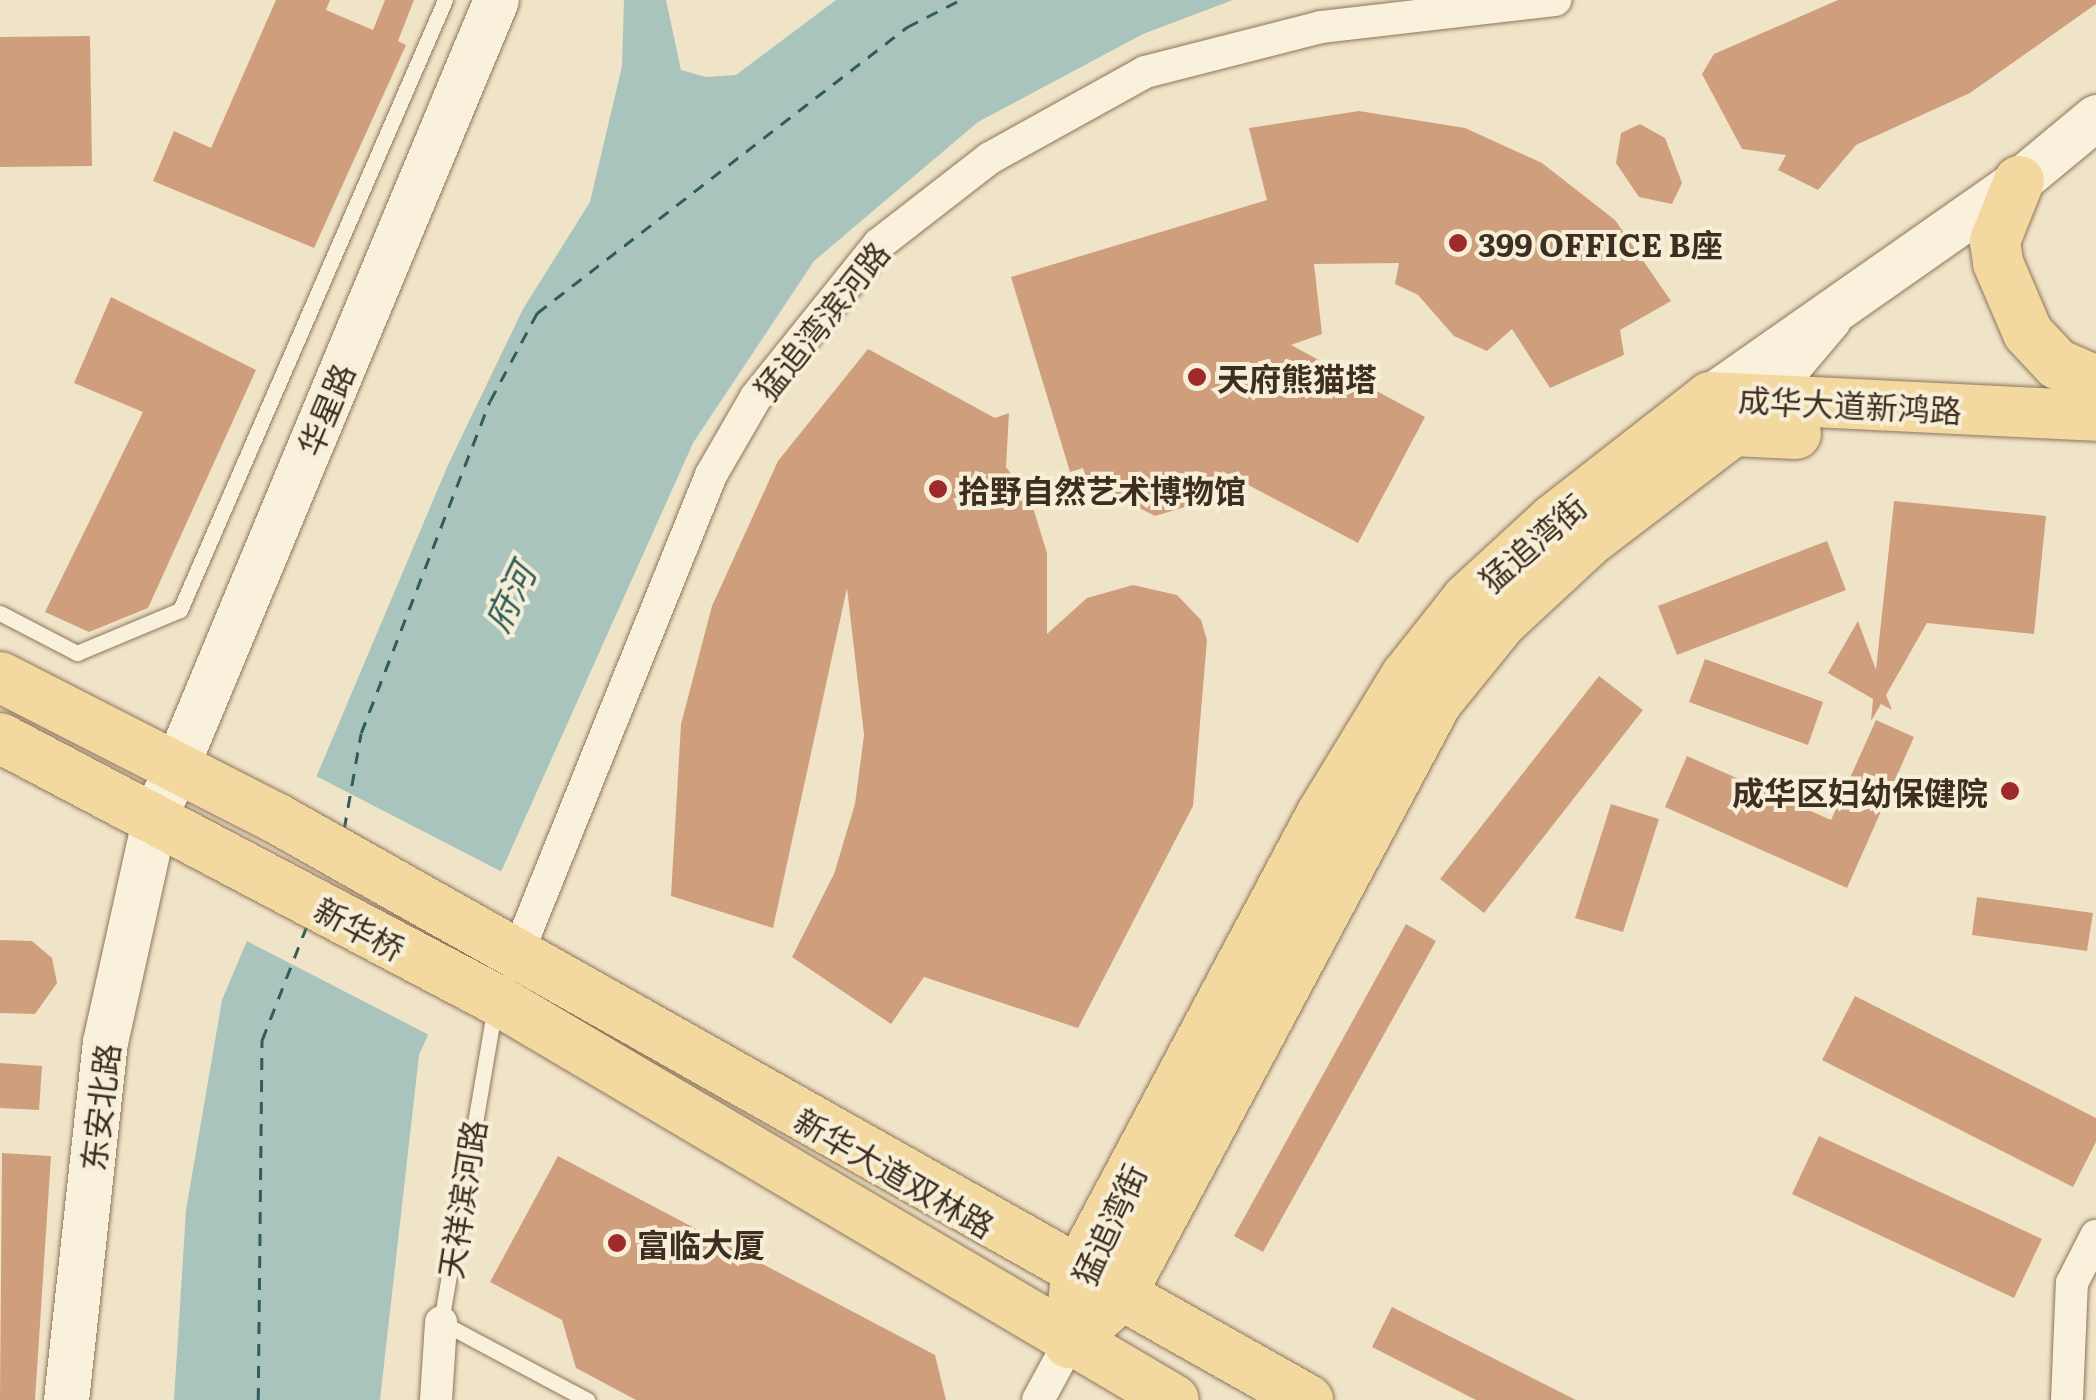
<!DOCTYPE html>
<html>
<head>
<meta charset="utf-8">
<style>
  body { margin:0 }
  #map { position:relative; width:2096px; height:1400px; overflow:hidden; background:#f0e4c8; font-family:Literata,"Noto Sans SC",serif }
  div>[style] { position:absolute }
  .water>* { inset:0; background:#a9c4bc }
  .pier>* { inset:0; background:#f0e4c8 }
  .ferry>* { height:2.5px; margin-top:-1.25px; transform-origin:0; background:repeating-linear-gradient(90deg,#2f5d5a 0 12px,transparent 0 22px) }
  .building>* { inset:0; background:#cf9f7d }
  .roads { filter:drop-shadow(0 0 2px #8d765c) drop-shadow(0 0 2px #8d765c) }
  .lane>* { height:15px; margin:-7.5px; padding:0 7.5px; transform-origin:7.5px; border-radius:7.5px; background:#faf1dc }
  .street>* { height:32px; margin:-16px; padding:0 16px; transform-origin:16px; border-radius:16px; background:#faf1dc }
  .secondary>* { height:45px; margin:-22.5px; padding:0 22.5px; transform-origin:22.5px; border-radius:22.5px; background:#faf1dc }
  .primary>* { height:50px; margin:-25px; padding:0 25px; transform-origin:25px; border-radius:25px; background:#f3d9a0 }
  .dots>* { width:28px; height:28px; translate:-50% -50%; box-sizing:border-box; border:5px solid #f7eed8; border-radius:50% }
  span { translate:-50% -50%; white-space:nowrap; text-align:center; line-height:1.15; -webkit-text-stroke:8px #f7eed8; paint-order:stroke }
  .poi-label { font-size:32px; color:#3d2e20; font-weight:700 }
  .left { translate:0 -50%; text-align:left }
  .right { translate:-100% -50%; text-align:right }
  .street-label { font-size:32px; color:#3d2e20 }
  .water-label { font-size:35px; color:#2f5d5a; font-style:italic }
</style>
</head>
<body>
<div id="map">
  <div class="water">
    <i style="clip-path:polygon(624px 0,666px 0,681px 70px,706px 77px,736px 75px,836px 0,1233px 0,1143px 34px,978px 122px,814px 261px,693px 443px,419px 1055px,380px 1400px,174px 1400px,186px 1210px,222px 1000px,448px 465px,523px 309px,590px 202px,622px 66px)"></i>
  </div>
  <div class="pier">
    <i style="clip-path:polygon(312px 774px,510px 876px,433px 1037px,241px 938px)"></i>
  </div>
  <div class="ferry">
    <i style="left:344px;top:829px;width:97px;rotate:-80deg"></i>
    <i style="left:361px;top:733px;width:356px;rotate:-68.8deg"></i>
    <i style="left:490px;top:401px;width:100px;rotate:-61.9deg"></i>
    <i style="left:537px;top:313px;width:468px;rotate:-37.7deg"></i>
    <i style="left:907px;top:27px;width:59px;rotate:-27deg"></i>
    <i style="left:258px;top:1400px;width:360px;rotate:-89.4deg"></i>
    <i style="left:262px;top:1040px;width:123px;rotate:-68.6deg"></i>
  </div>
  <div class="building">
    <i style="clip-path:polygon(276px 0,330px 0,326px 10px,373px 30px,385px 0,414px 0,398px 41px,406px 45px,314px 248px,153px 181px,174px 131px,211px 148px)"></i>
    <i style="clip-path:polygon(1838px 0,2096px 0,2096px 4px,1970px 93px,1856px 145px,1818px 190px,1778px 170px,1786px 155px,1742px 149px,1702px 74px,1714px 54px)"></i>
    <i style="clip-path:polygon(90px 36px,92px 166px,0 167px,0 37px)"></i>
    <i style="clip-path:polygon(1359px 111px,1465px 128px,1542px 163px,1615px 220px,1671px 301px,1620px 330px,1624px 355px,1550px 388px,1512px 329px,1487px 351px,1454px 336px,1418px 295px,1395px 284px,1399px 263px,1314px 264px,1322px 334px,1291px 345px,1425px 417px,1358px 543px,1222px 471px,1228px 494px,1155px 516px,1087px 481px,1083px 468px,1070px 472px,1011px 277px,1267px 200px,1249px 128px)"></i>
    <i style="clip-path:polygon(1640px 124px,1665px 138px,1682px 183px,1672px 204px,1639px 197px,1616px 163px,1621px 133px)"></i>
    <i style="clip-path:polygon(111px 297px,256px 370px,148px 608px,89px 632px,45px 612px,143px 412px,74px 383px)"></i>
    <i style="clip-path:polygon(868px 349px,995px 418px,1009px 413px,1006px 467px,1031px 501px,1047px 553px,1047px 634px,1087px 598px,1133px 585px,1177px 595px,1201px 620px,1207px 640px,1193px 806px,1078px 1028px,924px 977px,891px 1024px,792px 957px,834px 874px,855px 804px,864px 735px,847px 588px,773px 928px,671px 896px,681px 724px,712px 606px,778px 461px)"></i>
    <i style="clip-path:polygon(1894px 501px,2046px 516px,2034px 634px,1927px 623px,1886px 695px,1892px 710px,1881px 704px,1871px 721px,1873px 699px,1828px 673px,1858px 621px,1876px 670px)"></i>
    <i style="clip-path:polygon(1827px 541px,1846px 590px,1677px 655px,1658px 606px)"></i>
    <i style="clip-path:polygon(1705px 659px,1823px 702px,1808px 745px,1689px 702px)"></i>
    <i style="clip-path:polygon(1599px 676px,1643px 710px,1484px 913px,1440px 879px)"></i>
    <i style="clip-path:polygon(1876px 720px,1914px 737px,1847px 888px,1665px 807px,1687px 756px,1831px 820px)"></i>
    <i style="clip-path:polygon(1611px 804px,1659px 819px,1623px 932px,1575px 918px)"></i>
    <i style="clip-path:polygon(1977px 897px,2093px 913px,2087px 951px,1972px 935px)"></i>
    <i style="clip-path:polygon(1406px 924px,1436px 941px,1263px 1252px,1234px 1236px)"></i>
    <i style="clip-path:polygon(0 940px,32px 941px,52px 958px,57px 983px,35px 1014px,0 1013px)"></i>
    <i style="clip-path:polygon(1855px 996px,2096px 1118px,2096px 1142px,2073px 1187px,1822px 1060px)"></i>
    <i style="clip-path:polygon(0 1063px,42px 1066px,39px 1110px,0 1108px)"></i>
    <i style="clip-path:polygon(1819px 1136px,2042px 1239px,2014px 1298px,1792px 1194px)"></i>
    <i style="clip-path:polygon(2px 1153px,51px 1156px,35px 1400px,0 1400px)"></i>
    <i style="clip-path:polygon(558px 1156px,935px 1355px,946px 1400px,636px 1400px,576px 1368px,562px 1320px,490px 1282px)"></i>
    <i style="clip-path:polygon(1392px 1307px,1576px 1400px,1476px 1400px,1372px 1347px)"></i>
  </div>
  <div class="roads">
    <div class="lane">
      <i style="left:0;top:613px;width:87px;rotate:27.5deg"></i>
      <i style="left:77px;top:653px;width:112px;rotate:-22.7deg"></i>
      <i style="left:180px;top:610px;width:665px;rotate:-66.52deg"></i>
      <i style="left:495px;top:1006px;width:321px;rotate:99.7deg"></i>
      <i style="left:441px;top:1322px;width:166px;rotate:28.1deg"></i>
    </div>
    <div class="street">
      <i style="left:516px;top:957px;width:520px;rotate:-67.97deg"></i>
      <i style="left:711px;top:475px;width:90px;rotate:-60deg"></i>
      <i style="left:756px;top:397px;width:196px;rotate:-51.2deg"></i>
      <i style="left:879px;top:244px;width:140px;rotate:-37.8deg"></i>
      <i style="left:990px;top:158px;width:177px;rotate:-29deg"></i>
      <i style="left:1145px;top:72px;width:182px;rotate:-14.3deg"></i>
      <i style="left:1321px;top:27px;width:236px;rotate:-6.6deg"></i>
      <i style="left:436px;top:1400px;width:78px;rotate:-86.3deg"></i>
      <i style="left:1038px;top:1400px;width:65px;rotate:-61.5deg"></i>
      <i style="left:2067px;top:1400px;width:117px;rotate:-87.6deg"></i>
      <i style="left:2072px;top:1283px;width:53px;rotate:-62.9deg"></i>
    </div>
    <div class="secondary">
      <i style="left:1828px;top:319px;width:147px;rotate:130.3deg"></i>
      <i style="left:1733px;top:431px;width:41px;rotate:-124.1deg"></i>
      <i style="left:1710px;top:397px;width:377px;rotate:-35deg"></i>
      <i style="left:2019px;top:181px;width:100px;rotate:-39.7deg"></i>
      <i style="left:66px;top:1400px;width:360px;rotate:-83.8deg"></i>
      <i style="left:105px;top:1042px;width:230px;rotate:-77.5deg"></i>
      <i style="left:155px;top:817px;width:885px;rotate:-67.35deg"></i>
    </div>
    <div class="primary">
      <i style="left:2019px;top:181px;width:65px;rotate:111.8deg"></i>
      <i style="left:1995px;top:241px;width:22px;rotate:82deg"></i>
      <i style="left:1998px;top:263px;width:76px;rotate:66.8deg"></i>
      <i style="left:2028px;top:333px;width:42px;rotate:46.9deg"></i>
      <i style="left:2057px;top:364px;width:43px;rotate:23.6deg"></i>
      <i style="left:0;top:677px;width:310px;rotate:27.1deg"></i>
      <i style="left:276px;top:818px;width:1185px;rotate:29.42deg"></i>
      <i style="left:0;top:738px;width:562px;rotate:27.8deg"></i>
      <i style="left:497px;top:1000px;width:786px;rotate:30.58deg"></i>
      <i style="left:1069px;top:1343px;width:68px;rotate:-84.1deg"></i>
      <i style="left:1076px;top:1275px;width:521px;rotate:-61.96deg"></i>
      <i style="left:1321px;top:815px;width:163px;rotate:-58.6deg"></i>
      <i style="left:1406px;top:676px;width:98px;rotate:-51.6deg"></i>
      <i style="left:1467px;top:599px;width:118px;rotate:-42.6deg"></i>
      <i style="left:1554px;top:519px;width:198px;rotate:-38deg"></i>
      <i style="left:1710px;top:397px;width:386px;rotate:2.8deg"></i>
      <i style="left:1069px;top:1343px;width:67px;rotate:-42deg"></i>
      <i style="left:1119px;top:1298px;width:676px;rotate:-61.92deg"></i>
      <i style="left:1437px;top:702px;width:103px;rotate:-50.9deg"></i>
      <i style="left:1502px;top:622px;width:117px;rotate:-42.9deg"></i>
      <i style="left:1588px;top:542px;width:183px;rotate:-37.4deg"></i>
      <i style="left:1733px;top:431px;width:63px;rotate:2.7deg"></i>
    </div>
  </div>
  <div class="dots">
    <i style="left:1458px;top:243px;background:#9e2a2b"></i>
    <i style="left:1197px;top:377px;background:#9e2a2b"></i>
    <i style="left:938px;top:489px;background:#9e2a2b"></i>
    <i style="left:2010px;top:791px;background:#9e2a2b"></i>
    <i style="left:617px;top:1243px;background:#9e2a2b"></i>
  </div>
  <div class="poi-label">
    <span class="left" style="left:1478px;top:243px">399 OFFICE B座</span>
    <span class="left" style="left:1217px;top:377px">天府熊猫塔</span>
    <span class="left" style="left:958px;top:489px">拾野自然艺术博物馆</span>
    <span class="right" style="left:1988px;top:791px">成华区妇幼保健院</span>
    <span class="left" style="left:637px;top:1243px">富临大厦</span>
  </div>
  <div class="street-label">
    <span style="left:821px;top:320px;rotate:-51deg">猛追湾滨河路</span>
    <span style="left:1850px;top:404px;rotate:3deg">成华大道新鸿路</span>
    <span style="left:325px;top:409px;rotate:-67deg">华星路</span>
    <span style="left:1532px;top:542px;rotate:-41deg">猛追湾街</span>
    <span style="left:360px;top:928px;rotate:28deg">新华桥</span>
    <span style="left:99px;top:1107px;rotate:-83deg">东安北路</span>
    <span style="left:895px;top:1172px;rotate:30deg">新华大道双林路</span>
    <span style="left:461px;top:1199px;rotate:-81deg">天祥滨河路</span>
    <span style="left:1108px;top:1224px;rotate:-65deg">猛追湾街</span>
  </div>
  <div class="water-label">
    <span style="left:508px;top:597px;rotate:-64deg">府河</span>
  </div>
</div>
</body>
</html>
